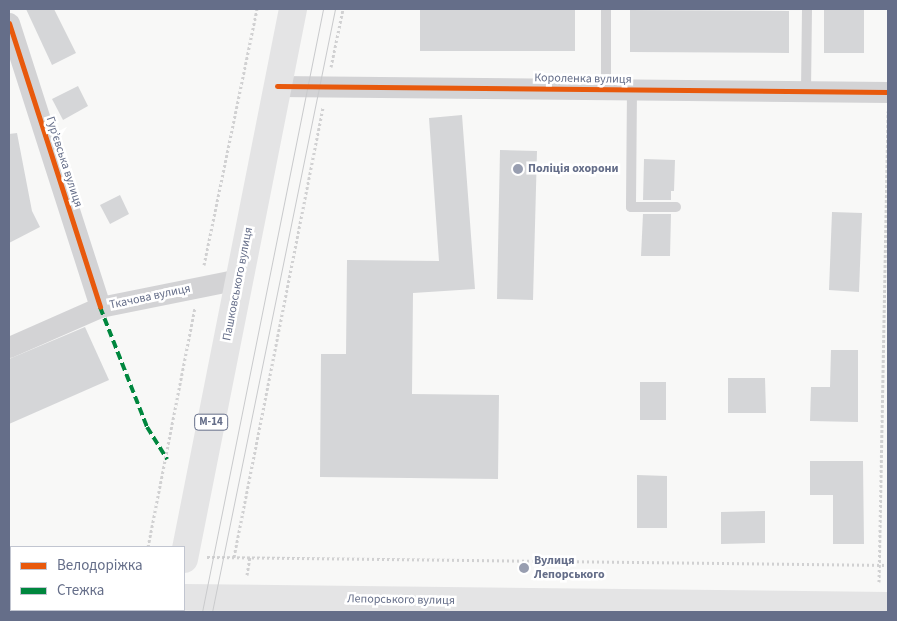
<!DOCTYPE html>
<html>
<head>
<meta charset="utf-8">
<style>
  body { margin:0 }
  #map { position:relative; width:897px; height:621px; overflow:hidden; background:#f8f8f7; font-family:"Source Sans 3",sans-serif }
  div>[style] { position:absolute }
  .building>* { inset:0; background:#d5d6d8 }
  .path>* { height:3px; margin-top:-1.5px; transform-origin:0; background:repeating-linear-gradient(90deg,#d1d1d2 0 2.5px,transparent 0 5px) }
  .lane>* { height:10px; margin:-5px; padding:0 5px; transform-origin:5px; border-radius:5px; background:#d3d3d5 }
  .street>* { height:21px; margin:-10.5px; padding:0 10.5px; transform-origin:10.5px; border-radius:10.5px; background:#d3d3d5 }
  .secondary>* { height:28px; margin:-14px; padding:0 14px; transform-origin:14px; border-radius:14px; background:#e4e4e5 }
  .highway>* { height:28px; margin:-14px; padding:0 14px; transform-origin:14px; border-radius:14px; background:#e4e4e5 }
  .tram>* { height:1px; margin:-0.5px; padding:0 0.5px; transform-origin:0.5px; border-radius:0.5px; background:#c9cacc }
  .quiet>* { height:4px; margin-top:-2px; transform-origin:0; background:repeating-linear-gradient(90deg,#00873e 0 8px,transparent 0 12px) }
  .cycleway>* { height:5px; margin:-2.5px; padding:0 2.5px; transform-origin:2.5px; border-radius:2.5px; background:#e8590c }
  .dots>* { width:14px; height:14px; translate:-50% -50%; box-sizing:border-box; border:2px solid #fff; border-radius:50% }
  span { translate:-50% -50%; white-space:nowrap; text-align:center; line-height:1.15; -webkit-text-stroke:5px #fff; paint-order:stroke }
  .shield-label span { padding:1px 4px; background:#fff; border:1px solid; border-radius:4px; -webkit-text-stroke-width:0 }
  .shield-label { font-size:11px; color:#656e89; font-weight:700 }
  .street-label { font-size:12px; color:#656e89 }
  .poi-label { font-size:12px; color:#656e89; font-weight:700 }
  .left { translate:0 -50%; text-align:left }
  .frame { position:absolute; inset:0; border:10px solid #656e89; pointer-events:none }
  .legend { position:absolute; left:10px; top:546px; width:175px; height:65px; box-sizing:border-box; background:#fff; border:1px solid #c1c5d0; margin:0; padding:6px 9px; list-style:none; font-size:15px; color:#656e89 }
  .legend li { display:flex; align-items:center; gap:10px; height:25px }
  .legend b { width:25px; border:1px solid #c1c5d0 }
</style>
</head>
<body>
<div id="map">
  <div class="building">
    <i style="clip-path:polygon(26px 9px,54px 9px,76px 53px,52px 65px)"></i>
    <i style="clip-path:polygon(420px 9px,575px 10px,575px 51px,420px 51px)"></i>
    <i style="clip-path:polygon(824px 9px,864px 9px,864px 53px,824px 53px)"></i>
    <i style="clip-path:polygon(630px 10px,789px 11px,789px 53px,630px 52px)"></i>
    <i style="clip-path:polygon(78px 86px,88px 106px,63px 120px,52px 99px)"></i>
    <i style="clip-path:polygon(462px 115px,475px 289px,413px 293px,412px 394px,499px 395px,498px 479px,320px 477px,321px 354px,346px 354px,347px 260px,439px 261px,429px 118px)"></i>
    <i style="clip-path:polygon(17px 133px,32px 211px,40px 227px,9px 243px,9px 134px)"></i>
    <i style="clip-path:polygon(500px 150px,537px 151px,533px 300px,497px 299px)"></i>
    <i style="clip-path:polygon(644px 159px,675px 160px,674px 191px,671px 191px,671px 200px,643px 200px)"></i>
    <i style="clip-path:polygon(120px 195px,129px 214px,110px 224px,100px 205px)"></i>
    <i style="clip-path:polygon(832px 212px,862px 213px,859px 292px,829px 290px)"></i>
    <i style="clip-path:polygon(643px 214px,671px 214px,670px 256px,641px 256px)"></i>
    <i style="clip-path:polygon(85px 327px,109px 380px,9px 424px,9px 359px)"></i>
    <i style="clip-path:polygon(831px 350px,858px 350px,858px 422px,810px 421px,811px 387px,830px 387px)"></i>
    <i style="clip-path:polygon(728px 378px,765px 378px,766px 413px,728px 413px)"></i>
    <i style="clip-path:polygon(640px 382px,666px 382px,666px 420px,640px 420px)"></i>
    <i style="clip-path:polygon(810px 461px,863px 461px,864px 544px,833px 544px,833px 495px,810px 495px)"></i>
    <i style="clip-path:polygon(637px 475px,667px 476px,667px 528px,637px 528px)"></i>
    <i style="clip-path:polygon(765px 511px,765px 543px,721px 544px,721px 512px)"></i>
  </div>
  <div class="path">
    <i style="left:331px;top:67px;width:59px;rotate:-78.3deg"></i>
    <i style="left:204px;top:265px;width:261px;rotate:-78.3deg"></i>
    <i style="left:148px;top:547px;width:244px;rotate:-78.9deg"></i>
    <i style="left:207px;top:557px;width:681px;rotate:0.67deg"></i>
    <i style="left:234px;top:557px;width:459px;rotate:-78.8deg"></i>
    <i style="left:247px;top:575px;width:18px;rotate:-81deg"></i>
    <i style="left:879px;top:582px;width:471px;rotate:-88.9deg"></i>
    <i style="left:135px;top:612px;width:2px;rotate:-63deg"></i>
  </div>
  <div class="lane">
    <i style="left:606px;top:89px;width:80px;rotate:-90deg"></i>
    <i style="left:632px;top:89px;width:118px;rotate:90.5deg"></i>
    <i style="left:631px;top:207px;width:45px"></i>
    <i style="left:806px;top:91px;width:82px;rotate:-89.3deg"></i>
  </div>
  <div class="street">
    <i style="left:9px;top:23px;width:298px;rotate:72.2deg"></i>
    <i style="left:277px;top:86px;width:611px;rotate:0.56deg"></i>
    <i style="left:9px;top:347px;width:99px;rotate:-23.7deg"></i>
    <i style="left:100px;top:307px;width:142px;rotate:-11.4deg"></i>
  </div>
  <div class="secondary">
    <i style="left:184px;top:598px;width:704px;rotate:0.65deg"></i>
  </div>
  <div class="highway">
    <i style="left:184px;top:559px;width:561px;rotate:-78.79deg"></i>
    <i style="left:173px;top:612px;width:2px;rotate:-63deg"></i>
  </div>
  <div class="tram">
    <i style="left:202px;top:612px;width:615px;rotate:-78.65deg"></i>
    <i style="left:212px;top:612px;width:615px;rotate:-78.47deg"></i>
  </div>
  <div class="quiet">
    <i style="left:100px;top:307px;width:129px;rotate:68.6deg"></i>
    <i style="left:147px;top:427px;width:38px;rotate:58deg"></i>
  </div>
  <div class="cycleway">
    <i style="left:9px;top:23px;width:298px;rotate:72.2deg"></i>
    <i style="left:277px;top:86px;width:611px;rotate:0.56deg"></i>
  </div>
  <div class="dots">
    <i style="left:518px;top:169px;background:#989eb0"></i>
    <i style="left:524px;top:568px;background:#989eb0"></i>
  </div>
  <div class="shield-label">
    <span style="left:211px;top:422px">М-14</span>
  </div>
  <div class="street-label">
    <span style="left:583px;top:79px;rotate:1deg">Короленка вулиця</span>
    <span style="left:64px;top:162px;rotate:72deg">Гур’євська вулиця</span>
    <span style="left:238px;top:284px;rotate:-79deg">Пашковського вулиця</span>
    <span style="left:150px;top:297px;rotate:-12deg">Ткачова вулиця</span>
    <span style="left:401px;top:600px;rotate:1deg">Лепорського вулиця</span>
  </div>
  <div class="poi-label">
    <span class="left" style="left:528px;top:169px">Поліція охорони</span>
    <span class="left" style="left:534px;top:568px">Вулиця<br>Лепорського</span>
  </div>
  <div class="frame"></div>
  <ul class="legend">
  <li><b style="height:6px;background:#e8590c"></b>Велодоріжка</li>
  <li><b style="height:6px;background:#00873e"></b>Стежка</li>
  </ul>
</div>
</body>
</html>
